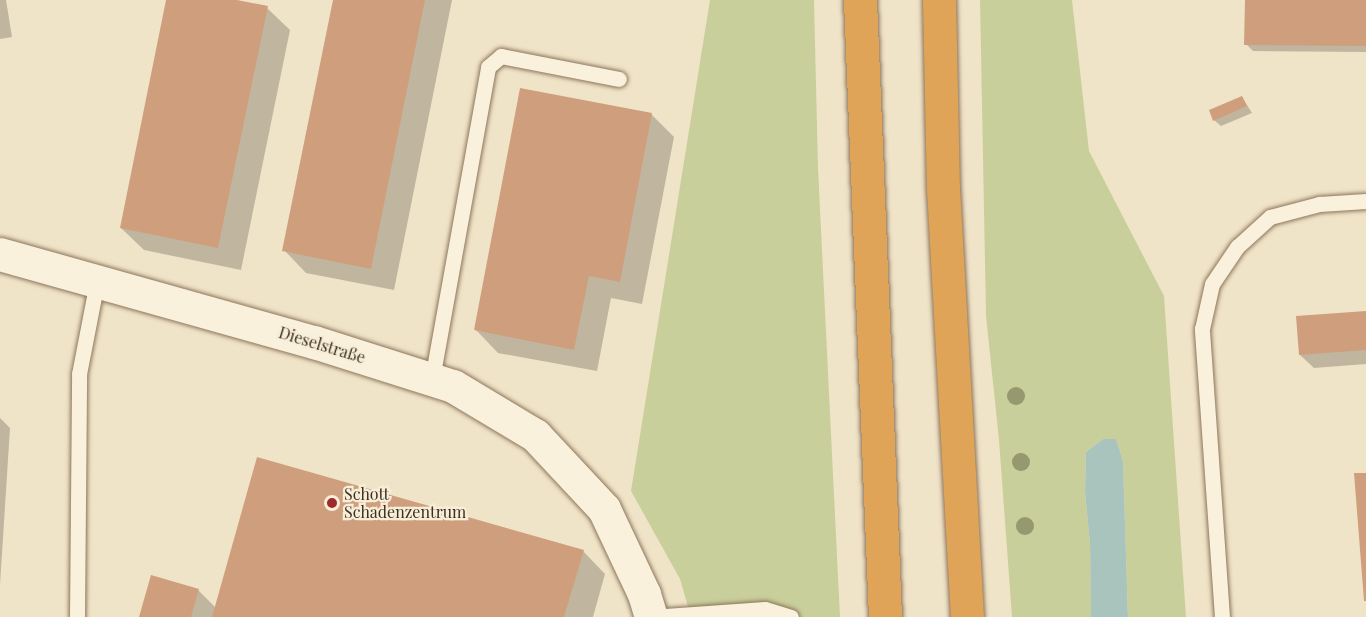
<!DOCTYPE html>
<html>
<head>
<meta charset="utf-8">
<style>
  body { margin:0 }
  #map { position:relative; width:1366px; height:617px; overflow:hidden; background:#f0e4c8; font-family:"Playfair Display",serif }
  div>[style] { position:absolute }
  .green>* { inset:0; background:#c9cf9b }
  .water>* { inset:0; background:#a9c4bc }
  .shadow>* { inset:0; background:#0003 }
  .building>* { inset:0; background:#cf9f7d }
  .roads { filter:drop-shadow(0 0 2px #8d765c) drop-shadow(0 0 2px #8d765c) }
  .service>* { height:15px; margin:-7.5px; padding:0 7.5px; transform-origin:7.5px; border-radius:7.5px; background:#faf1dc }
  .tertiary>* { height:33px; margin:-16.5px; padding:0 16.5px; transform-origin:16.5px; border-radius:16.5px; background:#faf1dc }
  .motorway>* { height:33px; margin:-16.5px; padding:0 16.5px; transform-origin:16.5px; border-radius:16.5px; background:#e0a458 }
  .trees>* { width:18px; height:18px; margin:-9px; border-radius:50%; background:#96986f }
  .dots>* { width:16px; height:16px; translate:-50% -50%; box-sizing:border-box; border:3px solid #f7eed8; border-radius:50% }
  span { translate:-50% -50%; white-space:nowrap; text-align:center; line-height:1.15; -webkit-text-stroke:4.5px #f7eed8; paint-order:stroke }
  .street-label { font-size:16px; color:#3d2e20 }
  .poi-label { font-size:16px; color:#3d2e20 }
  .left { translate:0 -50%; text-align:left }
</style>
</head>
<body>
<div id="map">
  <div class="green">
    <i style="clip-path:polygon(710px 0,814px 0,818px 168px,840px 617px,691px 617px,680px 579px,631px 491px)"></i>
    <i style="clip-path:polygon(980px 0,1072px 0,1089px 151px,1164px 296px,1186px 617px,1128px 617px,1123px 461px,1116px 439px,1103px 439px,1086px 452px,1085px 492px,1090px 544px,1091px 617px,1012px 617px,999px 440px,986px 316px)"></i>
  </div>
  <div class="water">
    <i style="clip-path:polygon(1103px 439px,1116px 439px,1123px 461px,1128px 617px,1091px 617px,1090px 544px,1085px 492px,1086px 452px)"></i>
  </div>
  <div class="shadow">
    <i style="clip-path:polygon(0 0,6px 0,12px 37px,0 39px)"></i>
    <i style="clip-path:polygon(168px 0,230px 0,267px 8px,290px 30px,241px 270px,144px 250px,121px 228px)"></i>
    <i style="clip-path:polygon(334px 0,452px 0,394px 290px,306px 273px,284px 250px)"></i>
    <i style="clip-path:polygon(1247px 0,1366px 0,1366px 52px,1253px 51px,1246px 44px)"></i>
    <i style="clip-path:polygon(1242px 97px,1252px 113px,1221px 126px,1214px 120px)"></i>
    <i style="clip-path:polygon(651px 114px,674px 137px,642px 304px,611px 298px,597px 371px,498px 353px,476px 330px)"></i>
    <i style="clip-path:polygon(1366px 312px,1366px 364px,1314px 368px,1300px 355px)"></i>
    <i style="clip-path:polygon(0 418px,10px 428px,0 585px)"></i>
    <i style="clip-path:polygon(583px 551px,605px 574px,593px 617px,141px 617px,198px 590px,216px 608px)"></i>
  </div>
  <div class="building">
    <i style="clip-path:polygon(166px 0,237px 0,268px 6px,218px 248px,120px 228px)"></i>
    <i style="clip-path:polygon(333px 0,425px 0,371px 269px,282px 251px)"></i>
    <i style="clip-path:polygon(1245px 0,1366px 0,1366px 46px,1244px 45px)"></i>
    <i style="clip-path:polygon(520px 88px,652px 113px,620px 282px,589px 276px,574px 350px,474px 330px)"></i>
    <i style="clip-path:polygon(1242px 96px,1247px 106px,1213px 121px,1209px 110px)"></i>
    <i style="clip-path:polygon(1366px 311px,1366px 350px,1299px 355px,1296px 316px)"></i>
    <i style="clip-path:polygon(257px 457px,584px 550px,564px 617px,212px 617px)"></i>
    <i style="clip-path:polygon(1354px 473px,1366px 473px,1366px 601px,1364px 601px)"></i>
    <i style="clip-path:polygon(151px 575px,199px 589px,191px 617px,139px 617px)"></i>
  </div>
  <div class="roads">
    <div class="service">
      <i style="left:432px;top:379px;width:317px;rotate:-79.8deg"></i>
      <i style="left:488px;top:67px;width:17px;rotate:-40deg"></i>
      <i style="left:501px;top:56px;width:120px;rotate:11deg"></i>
      <i style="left:77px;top:617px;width:243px;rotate:-89.5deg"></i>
      <i style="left:79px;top:374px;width:95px;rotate:-79deg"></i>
      <i style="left:651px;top:617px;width:114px;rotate:-4deg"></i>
      <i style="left:765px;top:609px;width:27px;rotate:17deg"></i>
      <i style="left:1222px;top:617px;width:289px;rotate:-94deg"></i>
      <i style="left:1202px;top:329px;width:46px;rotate:-77.5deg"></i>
      <i style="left:1212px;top:284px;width:45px;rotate:-56deg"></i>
      <i style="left:1237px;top:247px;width:45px;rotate:-42.3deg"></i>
      <i style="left:1270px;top:217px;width:51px;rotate:-14.9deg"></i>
      <i style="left:1319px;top:204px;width:47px;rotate:-3.7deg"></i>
    </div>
    <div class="tertiary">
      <i style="left:0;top:254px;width:326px;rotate:15.7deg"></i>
      <i style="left:314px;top:342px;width:146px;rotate:17.6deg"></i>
      <i style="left:453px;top:386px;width:96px;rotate:30.9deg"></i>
      <i style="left:535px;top:435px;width:101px;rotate:47deg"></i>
      <i style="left:604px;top:509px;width:94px;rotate:64.8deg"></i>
      <i style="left:644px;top:594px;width:24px;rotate:73deg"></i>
    </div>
    <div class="motorway">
      <i style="left:860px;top:0;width:618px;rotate:87.68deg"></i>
      <i style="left:939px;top:0;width:188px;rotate:88.8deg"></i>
      <i style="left:943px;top:188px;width:430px;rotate:86.8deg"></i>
    </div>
  </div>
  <div class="trees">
    <i style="left:1016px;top:396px"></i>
    <i style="left:1021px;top:462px"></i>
    <i style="left:1025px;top:526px"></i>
  </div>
  <div class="dots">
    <i style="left:332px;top:503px;background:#9e2a2b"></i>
  </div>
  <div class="street-label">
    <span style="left:322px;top:345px;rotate:17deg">Dieselstraße</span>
  </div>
  <div class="poi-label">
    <span class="left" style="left:344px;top:503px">Schott<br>Schadenzentrum</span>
  </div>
</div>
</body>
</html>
